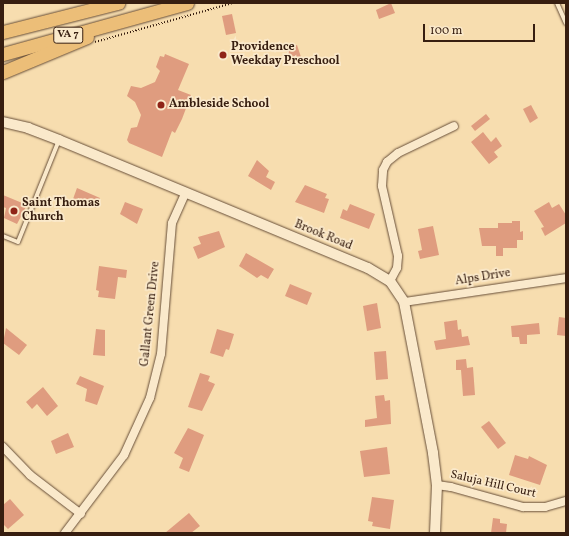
<!DOCTYPE html>
<html>
<head>
<meta charset="utf-8">
<style>
  body { margin:0 }
  #map { position:relative; width:569px; height:536px; overflow:hidden; background:#f7ddaf; font-family:Vollkorn,serif }
  div>[style] { position:absolute }
  .building>* { inset:0; background:#df9c7f }
  .path>* { height:1.5px; margin-top:-0.75px; transform-origin:0; background:repeating-linear-gradient(90deg,#371e10 0 1px,transparent 0 3px) }
  .roads { filter:drop-shadow(0 0 1px #674e38) drop-shadow(0 0 1px #674e38) }
  .service>* { height:4px; margin:-2px; padding:0 2px; transform-origin:2px; border-radius:2px; background:#fae9cb }
  .minor>* { height:8px; margin:-4px; padding:0 4px; transform-origin:4px; border-radius:4px; background:#fae9cb }
  .tertiary>* { height:10px; margin:-5px; padding:0 5px; transform-origin:5px; border-radius:5px; background:#fae9cb }
  .trunk>* { height:13px; margin:-6.5px; padding:0 6.5px; transform-origin:6.5px; border-radius:6.5px; background:#ecbe78 }
  .dots>* { width:11px; height:11px; translate:-50% -50%; box-sizing:border-box; border:2px solid #fae9cb; border-radius:50% }
  span { translate:-50% -50%; white-space:nowrap; text-align:center; line-height:1.15; -webkit-text-stroke:3.5px #fae9cb; paint-order:stroke }
  .shield-label span { padding:1px 3px; background:#fae9cb; border:1px solid; border-radius:3px; -webkit-text-stroke-width:0 }
  .shield-label { font-size:11px; color:#371e10; font-weight:700 }
  .poi-label { font-size:12px; color:#371e10; font-weight:700 }
  .left { translate:0 -50%; text-align:left }
  .street-label { font-size:12px; color:#371e10 }
  .frame { position:absolute; inset:0; border:4px solid #371e10; pointer-events:none }
  .scale { position:absolute; left:423px; top:24px; width:112px; height:18px; box-sizing:border-box; border:2px solid #371e10; border-top:0; padding-left:5px; font-size:12px; line-height:14px; white-space:nowrap; color:#371e10; -webkit-text-stroke:3px #fae9cb; paint-order:stroke }
</style>
</head>
<body>
<div id="map">
  <div class="building">
    <i style="clip-path:polygon(391px 3px,395px 13px,379px 19px,376px 10px)"></i>
    <i style="clip-path:polygon(232px 14px,236px 33px,226px 35px,222px 16px)"></i>
    <i style="clip-path:polygon(297px 45px,302px 60px,290px 64px,286px 49px)"></i>
    <i style="clip-path:polygon(165px 54px,189px 64px,178px 90px,191px 95px,182px 119px,175px 133px,172px 131px,162px 157px,129px 143px,127px 140px,131px 128px,137px 127px,141px 115px,135px 102px,127px 96px,131px 86px,141px 88px,155px 82px,160px 71px,156px 67px,160px 56px,164px 57px)"></i>
    <i style="clip-path:polygon(531px 105px,538px 118px,530px 123px,523px 109px)"></i>
    <i style="clip-path:polygon(486px 114px,490px 119px,475px 131px,471px 126px)"></i>
    <i style="clip-path:polygon(483px 132px,491px 142px,496px 137px,502px 146px,494px 152px,498px 157px,489px 164px,471px 142px)"></i>
    <i style="clip-path:polygon(257px 160px,269px 171px,266px 177px,275px 182px,271px 190px,248px 176px)"></i>
    <i style="clip-path:polygon(305px 185px,327px 194px,325px 198px,329px 199px,324px 213px,295px 202px)"></i>
    <i style="clip-path:polygon(77px 188px,100px 198px,96px 208px,73px 199px)"></i>
    <i style="clip-path:polygon(3px 195px,27px 205px,17px 224px,4px 218px,6px 208px,3px 207px)"></i>
    <i style="clip-path:polygon(125px 202px,143px 209px,137px 224px,120px 214px)"></i>
    <i style="clip-path:polygon(549px 202px,552px 208px,559px 204px,566px 215px,566px 223px,545px 236px,541px 228px,544px 227px,534px 211px)"></i>
    <i style="clip-path:polygon(350px 204px,375px 214px,369px 229px,340px 218px,343px 209px,347px 211px)"></i>
    <i style="clip-path:polygon(512px 221px,520px 221px,520px 232px,523px 231px,523px 240px,517px 240px,517px 248px,503px 248px,503px 256px,496px 256px,496px 246px,482px 246px,479px 228px,498px 228px,498px 223px,512px 223px)"></i>
    <i style="clip-path:polygon(433px 226px,439px 255px,420px 259px,418px 251px,422px 250px,418px 229px)"></i>
    <i style="clip-path:polygon(219px 231px,225px 247px,198px 259px,193px 247px,201px 244px,198px 237px)"></i>
    <i style="clip-path:polygon(246px 253px,274px 269px,268px 279px,261px 275px,257px 278px,239px 266px)"></i>
    <i style="clip-path:polygon(99px 266px,127px 270px,126px 278px,118px 277px,115px 299px,98px 297px,99px 291px,96px 290px)"></i>
    <i style="clip-path:polygon(290px 284px,312px 293px,307px 305px,285px 296px)"></i>
    <i style="clip-path:polygon(377px 303px,381px 328px,367px 331px,363px 306px)"></i>
    <i style="clip-path:polygon(559px 317px,566px 318px,566px 336px,557px 335px)"></i>
    <i style="clip-path:polygon(457px 320px,458px 330px,461px 329px,462px 337px,468px 336px,470px 345px,436px 350px,434px 341px,446px 339px,444px 322px)"></i>
    <i style="clip-path:polygon(539px 323px,540px 334px,527px 335px,527px 344px,520px 344px,519px 337px,512px 337px,511px 326px)"></i>
    <i style="clip-path:polygon(6px 328px,27px 345px,19px 355px,3px 343px)"></i>
    <i style="clip-path:polygon(96px 329px,105px 330px,105px 356px,93px 355px)"></i>
    <i style="clip-path:polygon(217px 329px,234px 334px,229px 350px,226px 349px,223px 357px,210px 353px)"></i>
    <i style="clip-path:polygon(386px 351px,388px 379px,376px 380px,374px 352px)"></i>
    <i style="clip-path:polygon(466px 359px,467px 368px,473px 367px,475px 395px,463px 396px,461px 370px,456px 370px,456px 360px)"></i>
    <i style="clip-path:polygon(200px 373px,210px 376px,208px 381px,215px 384px,202px 411px,188px 407px)"></i>
    <i style="clip-path:polygon(80px 376px,104px 386px,97px 405px,85px 401px,87px 389px,76px 384px)"></i>
    <i style="clip-path:polygon(43px 387px,58px 406px,47px 416px,37px 404px,32px 409px,26px 402px)"></i>
    <i style="clip-path:polygon(384px 395px,385px 401px,390px 400px,391px 424px,365px 427px,365px 420px,377px 418px,375px 396px)"></i>
    <i style="clip-path:polygon(489px 421px,506px 443px,498px 449px,481px 427px)"></i>
    <i style="clip-path:polygon(188px 428px,204px 435px,189px 472px,179px 468px,183px 458px,174px 453px)"></i>
    <i style="clip-path:polygon(68px 433px,74px 447px,56px 454px,51px 441px)"></i>
    <i style="clip-path:polygon(387px 447px,390px 474px,364px 477px,360px 451px)"></i>
    <i style="clip-path:polygon(515px 455px,528px 459px,529px 456px,547px 465px,540px 485px,509px 475px)"></i>
    <i style="clip-path:polygon(372px 497px,394px 500px,390px 529px,372px 526px,373px 522px,368px 521px)"></i>
    <i style="clip-path:polygon(10px 499px,24px 515px,8px 529px,3px 524px,3px 505px)"></i>
    <i style="clip-path:polygon(189px 513px,200px 526px,191px 533px,165px 533px)"></i>
    <i style="clip-path:polygon(493px 518px,500px 519px,500px 523px,507px 524px,506px 533px,491px 533px)"></i>
  </div>
  <div class="path">
    <i style="left:95px;top:42px;width:143px;rotate:-15.8deg"></i>
  </div>
  <div class="roads">
    <div class="service">
      <i style="left:557px;top:3px;width:22px;rotate:66deg"></i>
      <i style="left:3px;top:236px;width:16px;rotate:22deg"></i>
      <i style="left:18px;top:242px;width:110px;rotate:-68.1deg"></i>
    </div>
    <div class="minor">
      <i style="left:390px;top:281px;width:15px;rotate:-62deg"></i>
      <i style="left:397px;top:268px;width:12px;rotate:-85deg"></i>
      <i style="left:398px;top:256px;width:72px;rotate:-102.9deg"></i>
      <i style="left:382px;top:186px;width:16px;rotate:-86deg"></i>
      <i style="left:383px;top:170px;width:9px;rotate:-63deg"></i>
      <i style="left:387px;top:162px;width:14px;rotate:-39deg"></i>
      <i style="left:398px;top:153px;width:62px;rotate:-25.7deg"></i>
      <i style="left:404px;top:302px;width:164px;rotate:-8.4deg"></i>
      <i style="left:3px;top:447px;width:39px;rotate:46deg"></i>
      <i style="left:30px;top:475px;width:64px;rotate:37.4deg"></i>
      <i style="left:437px;top:485px;width:14px;rotate:8deg"></i>
      <i style="left:451px;top:487px;width:75px;rotate:15.5deg"></i>
      <i style="left:523px;top:507px;width:22px"></i>
      <i style="left:545px;top:507px;width:22px;rotate:-16deg"></i>
      <i style="left:65px;top:533px;width:98px;rotate:-52.9deg"></i>
      <i style="left:124px;top:455px;width:63px;rotate:-65.5deg"></i>
      <i style="left:150px;top:398px;width:45px;rotate:-76deg"></i>
      <i style="left:161px;top:354px;width:131px;rotate:-85.2deg"></i>
      <i style="left:172px;top:223px;width:32px;rotate:-66deg"></i>
    </div>
    <div class="tertiary">
      <i style="left:3px;top:122px;width:26px;rotate:13deg"></i>
      <i style="left:28px;top:128px;width:33px;rotate:21deg"></i>
      <i style="left:59px;top:140px;width:334px;rotate:22.5deg"></i>
      <i style="left:368px;top:268px;width:26px;rotate:31deg"></i>
      <i style="left:390px;top:281px;width:25px;rotate:56deg"></i>
      <i style="left:404px;top:302px;width:154px;rotate:79.1deg"></i>
      <i style="left:433px;top:453px;width:32px;rotate:83deg"></i>
      <i style="left:437px;top:485px;width:48px;rotate:92.4deg"></i>
    </div>
    <div class="trunk">
      <i style="left:3px;top:32px;width:119px;rotate:-14.2deg"></i>
      <i style="left:3px;top:54px;width:191px;rotate:-15.5deg"></i>
      <i style="left:3px;top:72px;width:91px;rotate:-22.6deg"></i>
    </div>
  </div>
  <div class="dots">
    <i style="left:223px;top:55px;background:#8f2418"></i>
    <i style="left:161px;top:105px;background:#8f2418"></i>
    <i style="left:14px;top:211px;background:#8f2418"></i>
  </div>
  <div class="shield-label">
    <span style="left:68px;top:35px">VA 7</span>
  </div>
  <div class="poi-label">
    <span class="left" style="left:231px;top:55px">Providence<br>Weekday Preschool</span>
    <span class="left" style="left:169px;top:105px">Ambleside School</span>
    <span class="left" style="left:22px;top:211px">Saint Thomas<br>Church</span>
  </div>
  <div class="street-label">
    <span style="left:323px;top:236px;rotate:22deg">Brook Road</span>
    <span style="left:483px;top:278px;rotate:-9deg">Alps Drive</span>
    <span style="left:151px;top:314px;rotate:-84deg">Gallant Green Drive</span>
    <span style="left:493px;top:485px;rotate:13deg">Saluja Hill Court</span>
  </div>
  <div class="frame"></div>
  <div class="scale">100 m</div>
</div>
</body>
</html>
